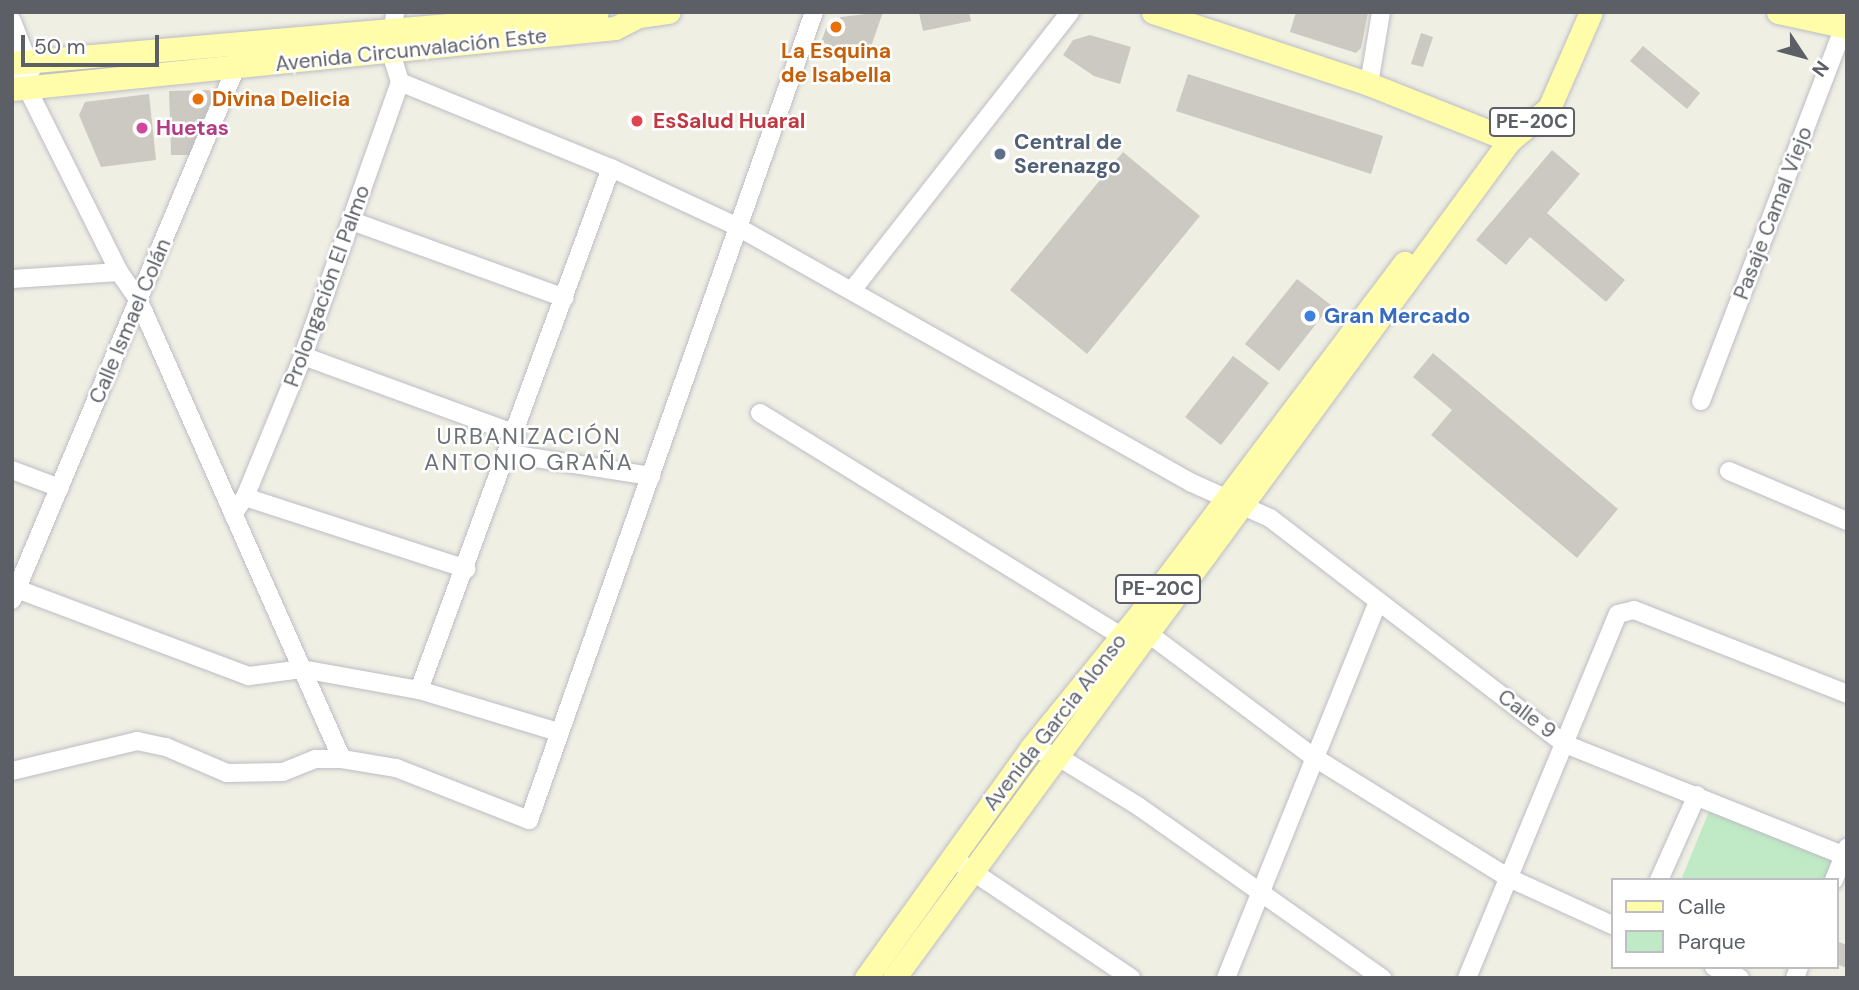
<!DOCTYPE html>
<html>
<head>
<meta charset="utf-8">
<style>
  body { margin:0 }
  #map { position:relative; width:1859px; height:990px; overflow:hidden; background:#f0efe4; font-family:"DM Sans",sans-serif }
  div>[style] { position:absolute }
  .green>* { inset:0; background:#bfeac5 }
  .building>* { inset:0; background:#cbc9c1 }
  .roads { filter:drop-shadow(0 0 2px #bcbdc4) drop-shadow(0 0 2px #bcbdc4) }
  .minor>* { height:18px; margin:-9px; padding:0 9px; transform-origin:9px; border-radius:9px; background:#fff }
  .major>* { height:23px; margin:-11.5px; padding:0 11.5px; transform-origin:11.5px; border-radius:11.5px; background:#fffdaa }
  .dots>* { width:19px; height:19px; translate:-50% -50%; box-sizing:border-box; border:4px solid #fff; border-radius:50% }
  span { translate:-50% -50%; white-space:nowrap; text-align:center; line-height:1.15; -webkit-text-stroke:5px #fff; paint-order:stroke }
  .shield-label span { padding:2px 5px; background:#fff; border:2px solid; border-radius:5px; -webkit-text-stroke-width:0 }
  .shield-label { font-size:19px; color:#5c5f66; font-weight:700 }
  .street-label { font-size:21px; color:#5c5f66 }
  .food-label { font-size:21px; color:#c56008; font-weight:700 }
  .left { translate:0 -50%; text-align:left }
  .health-label { font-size:21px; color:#be3a42; font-weight:700 }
  .hotel-label { font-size:21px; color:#b23c85; font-weight:700 }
  .service-label { font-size:21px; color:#4e5e75; font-weight:700 }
  .shop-label { font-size:21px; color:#366cbe; font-weight:700 }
  .neighbourhood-label { font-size:23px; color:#6d7178; letter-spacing:2px }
  .frame { position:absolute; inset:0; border:14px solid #5c5f66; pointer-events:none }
  .legend { position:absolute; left:1611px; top:878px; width:228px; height:91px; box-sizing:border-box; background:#fff; border:2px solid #bebfc2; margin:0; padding:9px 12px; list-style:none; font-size:21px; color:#5c5f66 }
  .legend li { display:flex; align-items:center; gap:14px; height:35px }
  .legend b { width:35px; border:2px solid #bebfc2 }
  .north { position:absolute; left:1768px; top:21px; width:70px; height:70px; -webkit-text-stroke:5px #fff; paint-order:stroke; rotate:126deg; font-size:19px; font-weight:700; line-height:28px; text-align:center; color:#5c5f66 }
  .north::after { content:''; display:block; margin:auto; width:24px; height:32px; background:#5c5f66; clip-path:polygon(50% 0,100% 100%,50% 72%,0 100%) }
  .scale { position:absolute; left:21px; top:35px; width:138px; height:32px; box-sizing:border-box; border:4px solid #5c5f66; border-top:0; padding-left:9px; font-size:21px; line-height:24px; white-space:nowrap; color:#5c5f66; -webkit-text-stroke:5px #fff; paint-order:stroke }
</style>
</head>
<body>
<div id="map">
  <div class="green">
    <i style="clip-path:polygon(1712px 804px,1836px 857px,1827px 880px,1681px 880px)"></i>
  </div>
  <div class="building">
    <i style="clip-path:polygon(883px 12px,867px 58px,821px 42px,827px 26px,841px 17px)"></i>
    <i style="clip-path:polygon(924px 12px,969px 12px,971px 21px,923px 31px,919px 13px)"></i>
    <i style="clip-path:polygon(1296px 12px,1368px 12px,1361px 48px,1356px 53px,1290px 32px)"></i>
    <i style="clip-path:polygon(1421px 33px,1433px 37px,1423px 67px,1411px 64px)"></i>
    <i style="clip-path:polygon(1090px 35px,1131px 47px,1120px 84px,1094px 76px,1063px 55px,1073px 40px)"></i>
    <i style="clip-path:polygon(1643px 46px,1700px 93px,1687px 109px,1630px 61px)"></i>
    <i style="clip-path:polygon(1188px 74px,1383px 136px,1371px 174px,1176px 111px)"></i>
    <i style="clip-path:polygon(209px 90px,213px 96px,190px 155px,171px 155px,169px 91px)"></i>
    <i style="clip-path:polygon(149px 94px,156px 160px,101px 167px,79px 115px,85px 102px)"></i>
    <i style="clip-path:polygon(1552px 150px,1580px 174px,1547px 213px,1625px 280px,1606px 302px,1530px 237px,1506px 265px,1476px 240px)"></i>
    <i style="clip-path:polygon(1123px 152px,1200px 216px,1087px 354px,1010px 290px)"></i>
    <i style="clip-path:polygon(1297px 279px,1331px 305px,1279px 371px,1245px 344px)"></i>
    <i style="clip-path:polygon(1433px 353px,1618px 509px,1577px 558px,1431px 435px,1452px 410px,1413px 377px)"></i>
    <i style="clip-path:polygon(1233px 356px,1269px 383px,1221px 445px,1185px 417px)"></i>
    <i style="clip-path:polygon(1836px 941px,1847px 945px,1847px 968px,1836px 964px)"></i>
  </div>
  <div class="roads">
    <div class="minor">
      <i style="left:12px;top:21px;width:53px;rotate:68.8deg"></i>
      <i style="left:12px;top:58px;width:239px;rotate:63.4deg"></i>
      <i style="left:119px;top:272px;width:35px;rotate:55deg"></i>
      <i style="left:139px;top:301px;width:501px;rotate:66.1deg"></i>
      <i style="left:400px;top:82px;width:228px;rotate:22.2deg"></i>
      <i style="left:611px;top:168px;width:138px;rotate:24.9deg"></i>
      <i style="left:736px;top:226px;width:523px;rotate:29.41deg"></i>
      <i style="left:1192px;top:483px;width:85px;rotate:24.2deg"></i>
      <i style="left:1270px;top:518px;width:372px;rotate:37.5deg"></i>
      <i style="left:1565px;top:744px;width:304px;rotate:21.8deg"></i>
      <i style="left:1369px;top:84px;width:73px;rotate:-80.5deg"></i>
      <i style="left:352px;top:221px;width:226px;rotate:19.9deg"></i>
      <i style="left:12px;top:279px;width:107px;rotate:-3.7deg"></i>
      <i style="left:853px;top:289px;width:352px;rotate:-51.9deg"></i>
      <i style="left:303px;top:356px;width:227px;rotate:20.1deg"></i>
      <i style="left:1701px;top:401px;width:410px;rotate:-69.1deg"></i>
      <i style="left:760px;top:413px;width:426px;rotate:31.7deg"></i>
      <i style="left:510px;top:454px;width:143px;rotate:8.9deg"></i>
      <i style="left:12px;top:470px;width:51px;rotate:20.6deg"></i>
      <i style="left:1729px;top:471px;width:128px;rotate:23deg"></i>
      <i style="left:245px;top:497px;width:233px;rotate:18deg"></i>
      <i style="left:233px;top:514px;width:21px;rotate:-55deg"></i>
      <i style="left:245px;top:497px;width:152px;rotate:-67.6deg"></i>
      <i style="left:303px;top:356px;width:291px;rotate:-70.5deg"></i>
      <i style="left:400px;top:82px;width:30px;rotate:-107deg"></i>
      <i style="left:391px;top:53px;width:41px;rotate:-84.4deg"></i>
      <i style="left:17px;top:589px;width:248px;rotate:20.6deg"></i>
      <i style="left:249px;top:676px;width:53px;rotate:-7.5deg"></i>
      <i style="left:302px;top:669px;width:119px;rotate:10.2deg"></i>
      <i style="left:419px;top:690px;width:145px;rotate:16.8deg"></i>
      <i style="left:12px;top:600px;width:588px;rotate:-67.19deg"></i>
      <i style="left:1149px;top:634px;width:204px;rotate:36.8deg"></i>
      <i style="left:1312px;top:756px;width:232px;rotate:31.8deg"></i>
      <i style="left:1509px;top:878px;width:113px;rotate:24.5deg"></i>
      <i style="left:419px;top:690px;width:556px;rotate:-69.81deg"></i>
      <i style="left:1031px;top:748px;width:27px;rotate:17deg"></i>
      <i style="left:1057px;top:756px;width:95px;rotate:31.7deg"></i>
      <i style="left:1138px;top:806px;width:299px;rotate:35.2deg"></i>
      <i style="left:12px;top:771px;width:129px;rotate:-13.5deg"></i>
      <i style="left:137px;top:741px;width:30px;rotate:12deg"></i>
      <i style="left:166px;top:747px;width:66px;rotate:23.1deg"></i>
      <i style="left:227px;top:773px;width:56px;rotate:-1deg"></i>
      <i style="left:283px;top:772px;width:35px;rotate:-22deg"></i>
      <i style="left:316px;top:759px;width:26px"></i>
      <i style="left:342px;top:759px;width:55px;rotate:9.5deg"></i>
      <i style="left:396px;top:768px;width:143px;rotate:21.4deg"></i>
      <i style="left:529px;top:820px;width:857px;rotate:-70.57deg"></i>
      <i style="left:951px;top:857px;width:217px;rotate:33.9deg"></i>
      <i style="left:1659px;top:880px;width:93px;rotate:-65.9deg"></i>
      <i style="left:1834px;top:880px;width:35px;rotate:-68deg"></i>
      <i style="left:1714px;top:967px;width:28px;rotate:23deg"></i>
      <i style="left:1226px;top:978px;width:406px;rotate:-68deg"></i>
      <i style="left:1467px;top:978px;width:394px;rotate:-67.5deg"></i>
      <i style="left:1618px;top:614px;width:16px;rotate:-14deg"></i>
      <i style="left:1634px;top:610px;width:229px;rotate:21.5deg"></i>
      <i style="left:1795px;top:978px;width:12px;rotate:-70deg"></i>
    </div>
    <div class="major">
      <i style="left:1153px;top:12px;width:228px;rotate:18.4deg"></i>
      <i style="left:1369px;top:84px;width:152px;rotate:21.7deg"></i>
      <i style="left:1778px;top:12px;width:71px;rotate:12.3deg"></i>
      <i style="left:12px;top:63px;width:587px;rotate:-4.98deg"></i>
      <i style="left:12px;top:89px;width:606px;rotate:-5.78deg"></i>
      <i style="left:615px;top:28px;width:27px;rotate:-27deg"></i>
      <i style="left:639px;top:16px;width:30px;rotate:-8deg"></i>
      <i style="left:866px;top:978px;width:283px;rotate:-54.3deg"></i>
      <i style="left:1031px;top:748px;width:166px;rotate:-50.9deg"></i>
      <i style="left:1136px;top:619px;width:446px;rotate:-53deg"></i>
      <i style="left:894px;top:978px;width:1040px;rotate:-53.68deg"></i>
      <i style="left:1510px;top:140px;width:50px;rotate:-39.4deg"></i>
      <i style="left:1549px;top:108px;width:105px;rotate:-66.4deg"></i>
    </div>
  </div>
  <div class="dots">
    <i style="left:836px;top:27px;background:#e8710a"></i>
    <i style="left:198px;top:99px;background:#e8710a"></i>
    <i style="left:637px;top:121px;background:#e0444e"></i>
    <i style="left:142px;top:128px;background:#d1479c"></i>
    <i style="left:1000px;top:154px;background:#5c6f8a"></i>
    <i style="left:1310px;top:316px;background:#3f7fe0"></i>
  </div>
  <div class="shield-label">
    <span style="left:1532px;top:122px">PE-20C</span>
    <span style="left:1158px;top:589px">PE-20C</span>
  </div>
  <div class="street-label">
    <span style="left:411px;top:50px;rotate:-6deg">Avenida Circunvalación Este</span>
    <span style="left:1773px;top:213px;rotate:-69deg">Pasaje Camal Viejo</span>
    <span style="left:327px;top:286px;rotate:-70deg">Prolongación El Palmo</span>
    <span style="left:130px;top:321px;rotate:-67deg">Calle Ismael Colán</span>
    <span style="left:1527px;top:714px;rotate:37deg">Calle 9</span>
    <span style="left:1055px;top:722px;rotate:-52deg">Avenida Garcia Alonso</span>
  </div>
  <div class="food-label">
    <span style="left:836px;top:63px">La Esquina<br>de Isabella</span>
    <span class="left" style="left:212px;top:99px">Divina Delicia</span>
  </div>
  <div class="health-label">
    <span class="left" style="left:653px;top:121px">EsSalud Huaral</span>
  </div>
  <div class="hotel-label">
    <span class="left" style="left:156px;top:128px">Huetas</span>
  </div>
  <div class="service-label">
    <span class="left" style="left:1014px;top:154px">Central de<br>Serenazgo</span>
  </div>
  <div class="shop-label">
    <span class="left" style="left:1324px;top:316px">Gran Mercado</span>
  </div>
  <div class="neighbourhood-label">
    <span style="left:529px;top:449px">URBANIZACIÓN<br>ANTONIO GRAÑA</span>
  </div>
  <div class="frame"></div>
  <ul class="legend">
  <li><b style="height:9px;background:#fffdaa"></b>Calle</li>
  <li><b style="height:19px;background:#bfeac5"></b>Parque</li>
  </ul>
  <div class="north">N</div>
  <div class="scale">50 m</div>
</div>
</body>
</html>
